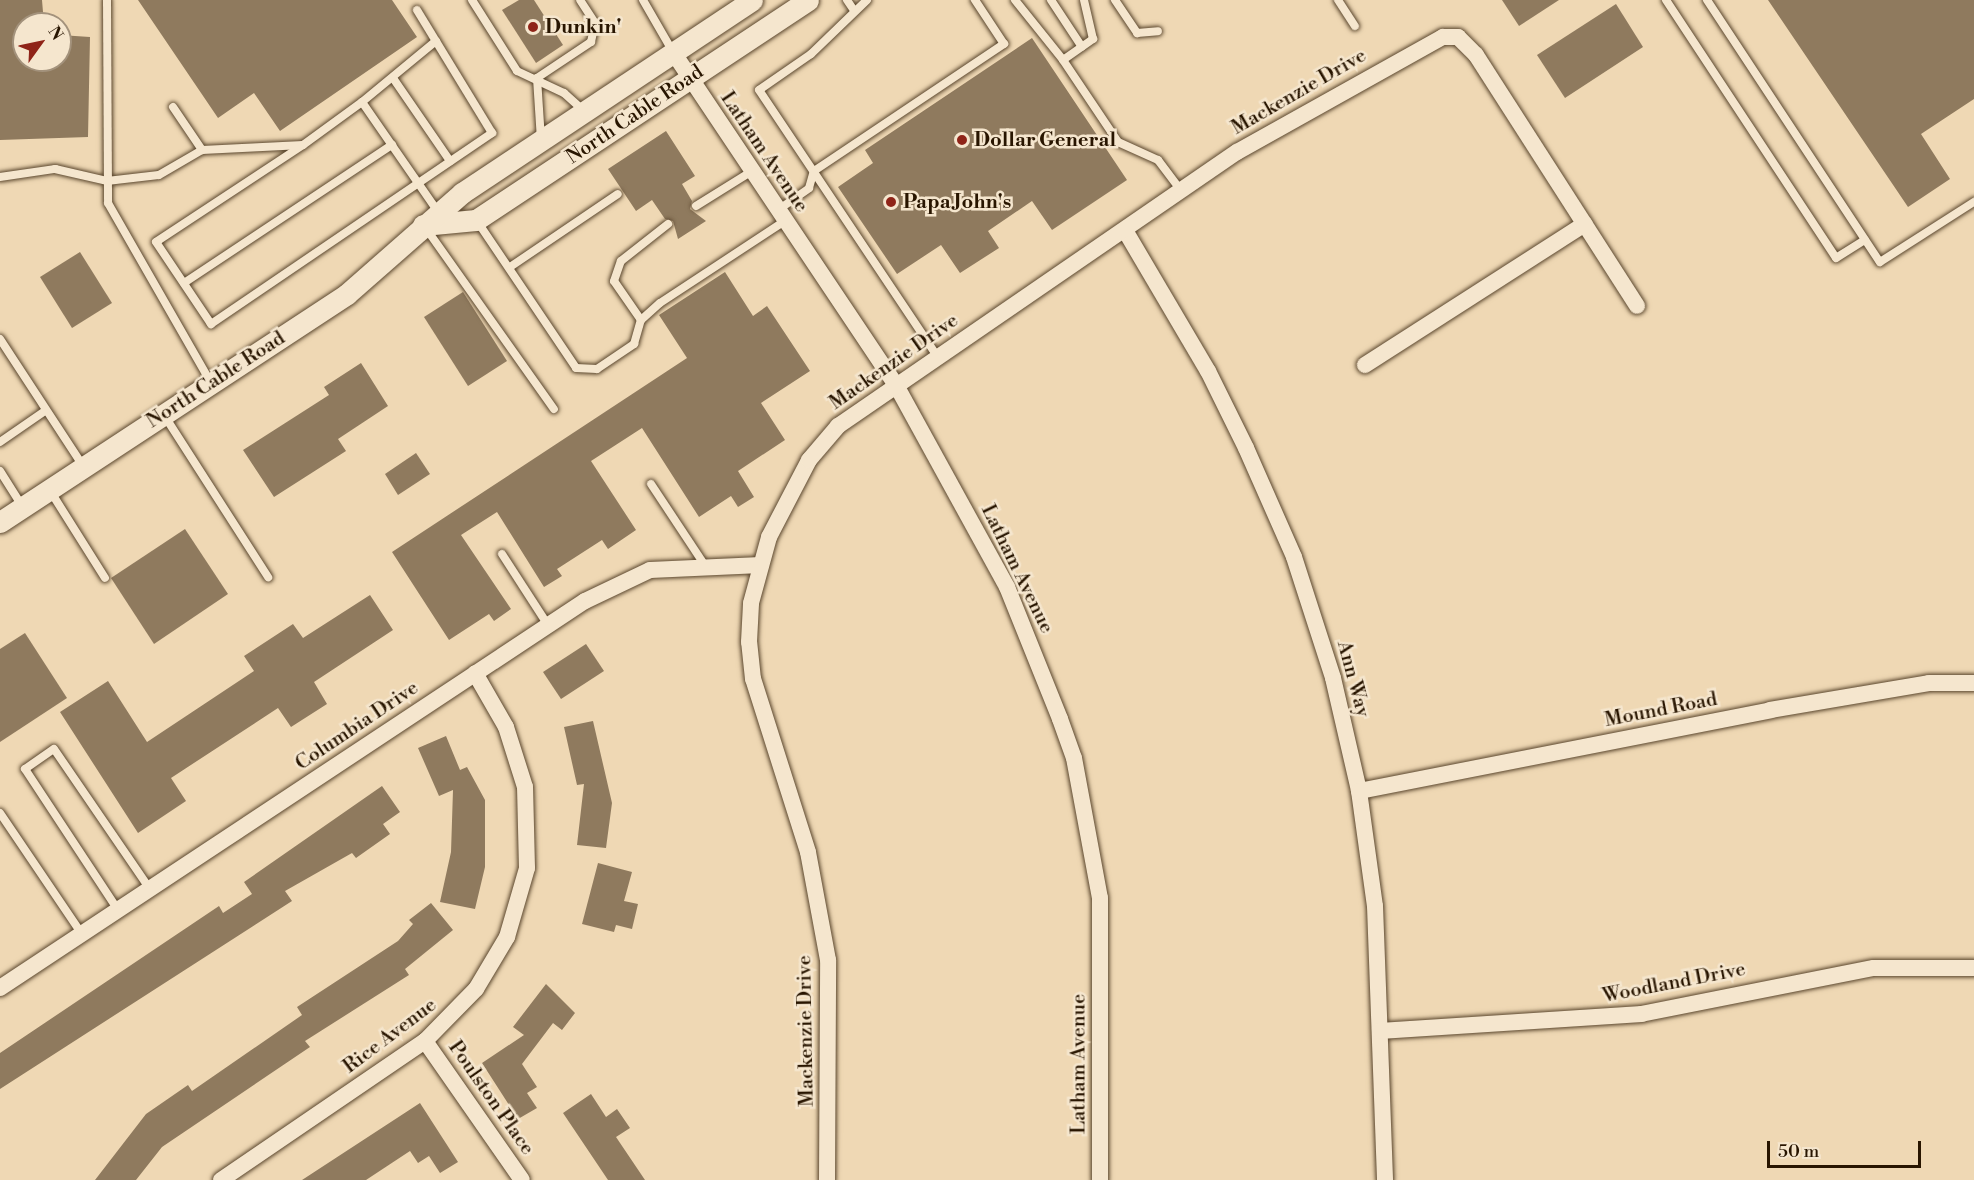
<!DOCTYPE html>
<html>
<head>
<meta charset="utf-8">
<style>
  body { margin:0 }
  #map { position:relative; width:1974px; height:1180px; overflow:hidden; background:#efd8b4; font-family:"Libre Bodoni",serif }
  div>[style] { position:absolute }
  .building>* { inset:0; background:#8f7a5e }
  .roads { filter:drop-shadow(0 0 2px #5a462d) drop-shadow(0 0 2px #5a462d) }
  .service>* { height:8px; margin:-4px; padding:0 4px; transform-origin:4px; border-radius:4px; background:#f5e6ce }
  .minor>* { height:16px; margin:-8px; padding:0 8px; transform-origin:8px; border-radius:8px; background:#f5e6ce }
  .tertiary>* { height:21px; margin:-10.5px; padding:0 10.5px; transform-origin:10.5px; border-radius:10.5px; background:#f5e6ce }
  .dots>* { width:16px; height:16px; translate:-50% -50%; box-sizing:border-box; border:3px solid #f5e6ce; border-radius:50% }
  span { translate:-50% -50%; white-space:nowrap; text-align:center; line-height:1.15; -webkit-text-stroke:5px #f5e6ce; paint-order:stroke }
  .poi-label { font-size:20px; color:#281500; font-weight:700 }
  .left { translate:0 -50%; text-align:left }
  .street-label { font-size:20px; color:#281500 }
  .north { position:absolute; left:12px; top:12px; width:60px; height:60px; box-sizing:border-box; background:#f5e6ce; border:2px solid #a3927c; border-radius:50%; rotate:57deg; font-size:16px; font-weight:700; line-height:24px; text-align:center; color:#281500 }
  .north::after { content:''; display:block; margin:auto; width:21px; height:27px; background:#8f2418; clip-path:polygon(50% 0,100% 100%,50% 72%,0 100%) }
  .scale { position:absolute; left:1767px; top:1141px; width:154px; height:27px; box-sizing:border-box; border:3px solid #281500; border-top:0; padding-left:8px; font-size:18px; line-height:21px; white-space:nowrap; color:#281500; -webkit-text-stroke:4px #f5e6ce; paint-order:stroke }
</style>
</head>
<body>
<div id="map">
  <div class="building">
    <i style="clip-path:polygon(0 0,42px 0,44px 24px,24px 24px,24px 60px,60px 60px,60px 35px,90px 37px,88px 137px,0 140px)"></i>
    <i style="clip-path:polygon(138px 0,392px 0,417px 37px,280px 131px,254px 93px,218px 118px)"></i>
    <i style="clip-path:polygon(519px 0,534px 0,563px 45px,536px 63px,502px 10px)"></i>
    <i style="clip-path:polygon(1502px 0,1559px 0,1519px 26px)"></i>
    <i style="clip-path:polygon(1768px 0,1974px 0,1974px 99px,1921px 134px,1950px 179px,1908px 207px)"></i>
    <i style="clip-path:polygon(1616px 4px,1643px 47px,1565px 98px,1537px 55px)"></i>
    <i style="clip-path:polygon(1032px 38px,1127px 180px,1052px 230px,1032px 201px,988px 231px,999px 248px,960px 273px,941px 245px,897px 274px,838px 187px,873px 163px,865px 150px)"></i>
    <i style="clip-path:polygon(666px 131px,695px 176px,682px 184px,692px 201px,690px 209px,706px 221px,678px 239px,673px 221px,665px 219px,652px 200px,636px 211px,608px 169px)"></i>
    <i style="clip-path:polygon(80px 252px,112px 303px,72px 328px,40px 277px)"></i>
    <i style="clip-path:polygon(725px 272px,753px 316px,767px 306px,810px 371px,761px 403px,785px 440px,738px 471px,754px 497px,738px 507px,731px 496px,699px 517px,642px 428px,591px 461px,636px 530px,608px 549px,602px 540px,557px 569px,562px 576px,544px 587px,497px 512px,461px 535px,511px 609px,494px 621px,489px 614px,449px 640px,392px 552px,687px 358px,659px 315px)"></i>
    <i style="clip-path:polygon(463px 292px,507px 361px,468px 386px,424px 317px)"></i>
    <i style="clip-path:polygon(361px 363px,388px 406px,338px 439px,346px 451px,274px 497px,243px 450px,329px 395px,324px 387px)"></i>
    <i style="clip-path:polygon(416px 453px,430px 474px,398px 495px,385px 474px)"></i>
    <i style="clip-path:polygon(185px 529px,228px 594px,154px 644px,111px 578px)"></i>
    <i style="clip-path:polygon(370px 595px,393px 630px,314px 682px,327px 704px,291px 727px,278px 708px,171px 778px,186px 801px,138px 833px,60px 712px,108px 681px,147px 742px,254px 671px,244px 656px,293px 624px,303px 638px)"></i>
    <i style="clip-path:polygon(25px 633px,67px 698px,0 742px,0 649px)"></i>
    <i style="clip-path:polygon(586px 644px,604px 671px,561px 699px,543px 672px)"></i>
    <i style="clip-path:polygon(593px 721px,612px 803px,606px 848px,577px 845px,584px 784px,577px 785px,564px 727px)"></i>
    <i style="clip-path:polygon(446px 736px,460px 770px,467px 767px,485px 800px,485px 867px,475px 909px,440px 902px,451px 852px,453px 790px,439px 796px,418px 748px)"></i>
    <i style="clip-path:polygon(382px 786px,400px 812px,383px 824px,390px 834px,356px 858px,352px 853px,285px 891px,292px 901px,0 1089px,0 1053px,219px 906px,223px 913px,252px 894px,244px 882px)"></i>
    <i style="clip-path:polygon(598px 863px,632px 872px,624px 901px,638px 904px,632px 929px,616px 925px,614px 932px,582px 924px)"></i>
    <i style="clip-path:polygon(431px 903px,453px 930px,405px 969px,409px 975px,305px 1041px,310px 1047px,162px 1147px,136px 1180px,95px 1180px,146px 1114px,188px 1085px,192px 1091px,302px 1015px,297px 1007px,398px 941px,413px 924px,409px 920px)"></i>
    <i style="clip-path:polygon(546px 984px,575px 1013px,562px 1030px,553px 1023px,522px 1064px,537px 1087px,527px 1093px,537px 1108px,518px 1119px,482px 1063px,524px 1035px,513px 1027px)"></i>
    <i style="clip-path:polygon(591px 1094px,606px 1117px,617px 1109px,630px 1128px,616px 1137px,645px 1180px,608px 1180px,563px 1113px)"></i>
    <i style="clip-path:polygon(420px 1103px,458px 1162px,440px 1173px,429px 1156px,418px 1163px,410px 1151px,366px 1180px,302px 1180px)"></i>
  </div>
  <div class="roads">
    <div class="service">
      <i style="left:107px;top:0;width:203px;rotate:89.7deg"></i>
      <i style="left:108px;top:203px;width:207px;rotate:60.2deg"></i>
      <i style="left:472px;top:0;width:84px;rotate:57.6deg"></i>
      <i style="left:517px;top:71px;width:52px;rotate:25.1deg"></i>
      <i style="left:564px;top:93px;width:25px;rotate:42deg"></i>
      <i style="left:643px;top:0;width:60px;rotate:60deg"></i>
      <i style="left:847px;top:0;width:11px;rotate:56deg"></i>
      <i style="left:867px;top:0;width:78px;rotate:136deg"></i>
      <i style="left:811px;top:54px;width:63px;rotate:145.3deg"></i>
      <i style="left:759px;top:90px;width:320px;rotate:56.2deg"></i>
      <i style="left:1015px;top:0;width:77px;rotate:51.3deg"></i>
      <i style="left:1063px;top:60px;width:99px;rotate:56.1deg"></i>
      <i style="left:1118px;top:142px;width:44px;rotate:24.2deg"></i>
      <i style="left:1158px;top:160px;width:39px;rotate:53deg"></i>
      <i style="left:1051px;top:0;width:56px;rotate:56.6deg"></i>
      <i style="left:1115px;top:0;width:40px;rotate:56deg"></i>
      <i style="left:1137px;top:33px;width:21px;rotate:-5deg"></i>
      <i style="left:1338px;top:0;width:31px;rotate:57deg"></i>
      <i style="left:1666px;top:0;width:309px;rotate:56.6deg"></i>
      <i style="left:1836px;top:258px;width:34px;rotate:-32deg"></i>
      <i style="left:1707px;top:0;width:314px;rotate:56.6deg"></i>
      <i style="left:1880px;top:262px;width:112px;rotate:-32.6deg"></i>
      <i style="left:1063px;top:60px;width:37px;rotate:-35deg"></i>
      <i style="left:1093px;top:39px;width:40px;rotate:-103deg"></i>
      <i style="left:393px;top:78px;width:101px;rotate:55.5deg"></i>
      <i style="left:537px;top:78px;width:65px;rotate:-33.7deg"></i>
      <i style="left:591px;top:42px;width:19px;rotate:-78deg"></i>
      <i style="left:595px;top:23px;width:27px;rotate:-123deg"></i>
      <i style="left:537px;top:78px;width:62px;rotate:86.3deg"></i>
      <i style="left:362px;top:102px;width:96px;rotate:-39.5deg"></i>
      <i style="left:173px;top:107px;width:52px;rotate:56deg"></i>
      <i style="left:303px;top:145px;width:176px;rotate:146.6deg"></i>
      <i style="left:156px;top:242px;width:99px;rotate:56.1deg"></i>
      <i style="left:211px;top:324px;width:340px;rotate:-34.2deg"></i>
      <i style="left:492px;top:133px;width:144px;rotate:-121.4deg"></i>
      <i style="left:0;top:177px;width:56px;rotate:-8.3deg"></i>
      <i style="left:55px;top:169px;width:53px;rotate:13deg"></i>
      <i style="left:107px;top:181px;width:52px;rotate:-6.6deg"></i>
      <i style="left:159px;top:175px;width:50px;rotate:-30.2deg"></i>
      <i style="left:202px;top:150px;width:101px;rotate:-2.8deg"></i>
      <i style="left:303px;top:145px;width:73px;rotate:-36.1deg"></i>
      <i style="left:362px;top:102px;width:135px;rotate:55.3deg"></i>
      <i style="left:696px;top:206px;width:66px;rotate:-32deg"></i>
      <i style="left:778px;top:210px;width:38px;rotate:-35deg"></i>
      <i style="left:809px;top:188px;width:18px;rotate:-74deg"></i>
      <i style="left:814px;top:171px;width:229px;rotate:-33.8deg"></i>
      <i style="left:1004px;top:44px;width:53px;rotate:-123.4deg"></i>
      <i style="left:477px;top:221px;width:177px;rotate:56deg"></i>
      <i style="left:576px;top:368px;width:21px;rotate:3deg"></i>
      <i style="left:597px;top:369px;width:45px;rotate:-34deg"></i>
      <i style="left:634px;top:344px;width:25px;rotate:-74deg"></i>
      <i style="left:641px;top:320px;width:25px;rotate:-42deg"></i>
      <i style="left:660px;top:303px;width:149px;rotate:-33.3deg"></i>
      <i style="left:425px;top:227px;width:223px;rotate:54.7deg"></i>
      <i style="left:510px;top:267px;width:130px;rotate:-34.1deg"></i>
      <i style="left:184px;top:283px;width:250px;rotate:-33.6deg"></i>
      <i style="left:641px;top:320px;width:47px;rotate:-124.7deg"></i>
      <i style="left:614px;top:281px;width:21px;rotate:-71deg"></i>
      <i style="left:621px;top:261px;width:60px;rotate:-38.2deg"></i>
      <i style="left:0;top:339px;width:152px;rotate:56.8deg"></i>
      <i style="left:164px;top:415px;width:193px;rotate:57.3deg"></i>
      <i style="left:0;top:442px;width:55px;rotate:-34.6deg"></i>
      <i style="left:0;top:471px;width:41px;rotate:57.8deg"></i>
      <i style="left:651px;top:484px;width:96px;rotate:56.5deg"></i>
      <i style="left:49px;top:489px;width:105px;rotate:57.8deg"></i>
      <i style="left:502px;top:554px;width:85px;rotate:57.1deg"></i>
      <i style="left:0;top:813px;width:146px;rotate:55.9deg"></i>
      <i style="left:118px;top:910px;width:169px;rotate:-123.4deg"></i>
      <i style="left:25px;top:769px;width:35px;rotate:-35deg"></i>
      <i style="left:54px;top:749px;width:170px;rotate:55.6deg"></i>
    </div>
    <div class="minor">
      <i style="left:673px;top:52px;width:401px;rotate:56.2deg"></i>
      <i style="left:896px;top:385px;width:230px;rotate:61.2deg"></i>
      <i style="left:1007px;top:587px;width:142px;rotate:68.1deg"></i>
      <i style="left:1060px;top:719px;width:41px;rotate:70.3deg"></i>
      <i style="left:1074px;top:758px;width:142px;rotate:79.5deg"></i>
      <i style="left:1100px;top:898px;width:282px;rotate:90deg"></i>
      <i style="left:1126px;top:232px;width:161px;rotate:59.5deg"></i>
      <i style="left:1208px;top:371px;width:86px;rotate:63.7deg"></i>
      <i style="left:1246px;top:448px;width:119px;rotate:66.2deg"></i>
      <i style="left:1294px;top:557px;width:127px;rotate:72.1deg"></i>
      <i style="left:1333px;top:678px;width:116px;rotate:77deg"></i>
      <i style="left:1359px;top:791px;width:116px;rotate:82.1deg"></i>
      <i style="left:1375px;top:906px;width:274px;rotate:87.9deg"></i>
      <i style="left:1365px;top:365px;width:261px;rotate:-32.7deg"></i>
      <i style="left:1359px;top:791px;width:419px;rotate:-11.1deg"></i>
      <i style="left:1770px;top:710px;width:161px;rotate:-9.6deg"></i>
      <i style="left:1929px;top:683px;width:45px"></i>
      <i style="left:0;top:988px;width:701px;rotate:-33.49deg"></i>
      <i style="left:585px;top:601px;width:72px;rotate:-25.5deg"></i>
      <i style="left:650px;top:570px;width:111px;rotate:-2.6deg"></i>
      <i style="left:1380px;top:1031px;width:262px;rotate:-3.7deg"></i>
      <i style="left:1641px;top:1014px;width:237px;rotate:-11.2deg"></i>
      <i style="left:1874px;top:968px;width:100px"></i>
      <i style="left:425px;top:1041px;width:169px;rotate:55.1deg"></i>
      <i style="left:221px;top:1180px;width:247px;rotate:-34.3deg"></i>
      <i style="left:425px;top:1041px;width:73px;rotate:-45.6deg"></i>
      <i style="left:476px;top:989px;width:61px;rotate:-59.2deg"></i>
      <i style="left:507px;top:937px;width:72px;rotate:-73.8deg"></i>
      <i style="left:527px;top:868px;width:81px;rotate:-91.4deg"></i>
      <i style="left:525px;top:787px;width:63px;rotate:-107.6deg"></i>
      <i style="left:506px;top:727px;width:62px;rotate:-119.9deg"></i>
      <i style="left:827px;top:1180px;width:220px;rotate:-89.7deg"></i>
      <i style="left:828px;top:960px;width:110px;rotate:-100.5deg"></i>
      <i style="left:808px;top:852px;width:182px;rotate:-107.6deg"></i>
      <i style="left:753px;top:679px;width:37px;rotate:-96deg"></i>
      <i style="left:749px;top:642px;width:39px;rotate:-87deg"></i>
      <i style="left:751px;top:603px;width:68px;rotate:-74.7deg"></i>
      <i style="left:769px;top:537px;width:87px;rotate:-62.5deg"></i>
      <i style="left:809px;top:460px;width:45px;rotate:-49.5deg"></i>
      <i style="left:838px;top:426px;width:484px;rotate:-34.5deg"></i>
      <i style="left:1237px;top:152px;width:236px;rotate:-29.2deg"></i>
      <i style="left:1443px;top:37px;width:15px"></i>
      <i style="left:1458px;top:37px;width:25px;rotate:45deg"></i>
      <i style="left:1476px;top:55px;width:298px;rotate:57.3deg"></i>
    </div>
    <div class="tertiary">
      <i style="left:423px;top:225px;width:53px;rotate:-5.4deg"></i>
      <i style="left:476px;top:220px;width:398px;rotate:-33.5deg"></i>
      <i style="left:0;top:522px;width:415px;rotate:-33.3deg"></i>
      <i style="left:347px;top:294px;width:153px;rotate:-41.3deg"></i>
      <i style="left:462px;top:193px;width:348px;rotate:-33.6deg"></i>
    </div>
  </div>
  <div class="dots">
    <i style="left:533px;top:27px;background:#8f2418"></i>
    <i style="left:962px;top:140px;background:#8f2418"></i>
    <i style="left:891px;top:202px;background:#8f2418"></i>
  </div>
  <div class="poi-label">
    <span class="left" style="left:545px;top:27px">Dunkin'</span>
    <span class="left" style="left:974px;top:140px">Dollar General</span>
    <span class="left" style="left:903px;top:202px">Papa John's</span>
  </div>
  <div class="street-label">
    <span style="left:1299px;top:92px;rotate:-30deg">Mackenzie Drive</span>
    <span style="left:635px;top:115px;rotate:-34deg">North Cable Road</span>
    <span style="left:764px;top:152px;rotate:56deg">Latham Avenue</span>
    <span style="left:894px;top:362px;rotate:-35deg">Mackenzie Drive</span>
    <span style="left:216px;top:380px;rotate:-33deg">North Cable Road</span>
    <span style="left:1017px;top:569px;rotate:64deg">Latham Avenue</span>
    <span style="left:1353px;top:679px;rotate:75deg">Ann Way</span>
    <span style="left:1661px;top:710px;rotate:-11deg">Mound Road</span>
    <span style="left:357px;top:726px;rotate:-34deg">Columbia Drive</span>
    <span style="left:1674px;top:983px;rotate:-11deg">Woodland Drive</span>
    <span style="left:806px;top:1031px;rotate:-91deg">Mackenzie Drive</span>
    <span style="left:390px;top:1036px;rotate:-37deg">Rice Avenue</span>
    <span style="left:1079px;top:1064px;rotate:-90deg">Latham Avenue</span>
    <span style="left:491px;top:1098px;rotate:55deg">Poulston Place</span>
  </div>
  <div class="north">N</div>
  <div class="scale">50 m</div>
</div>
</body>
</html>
